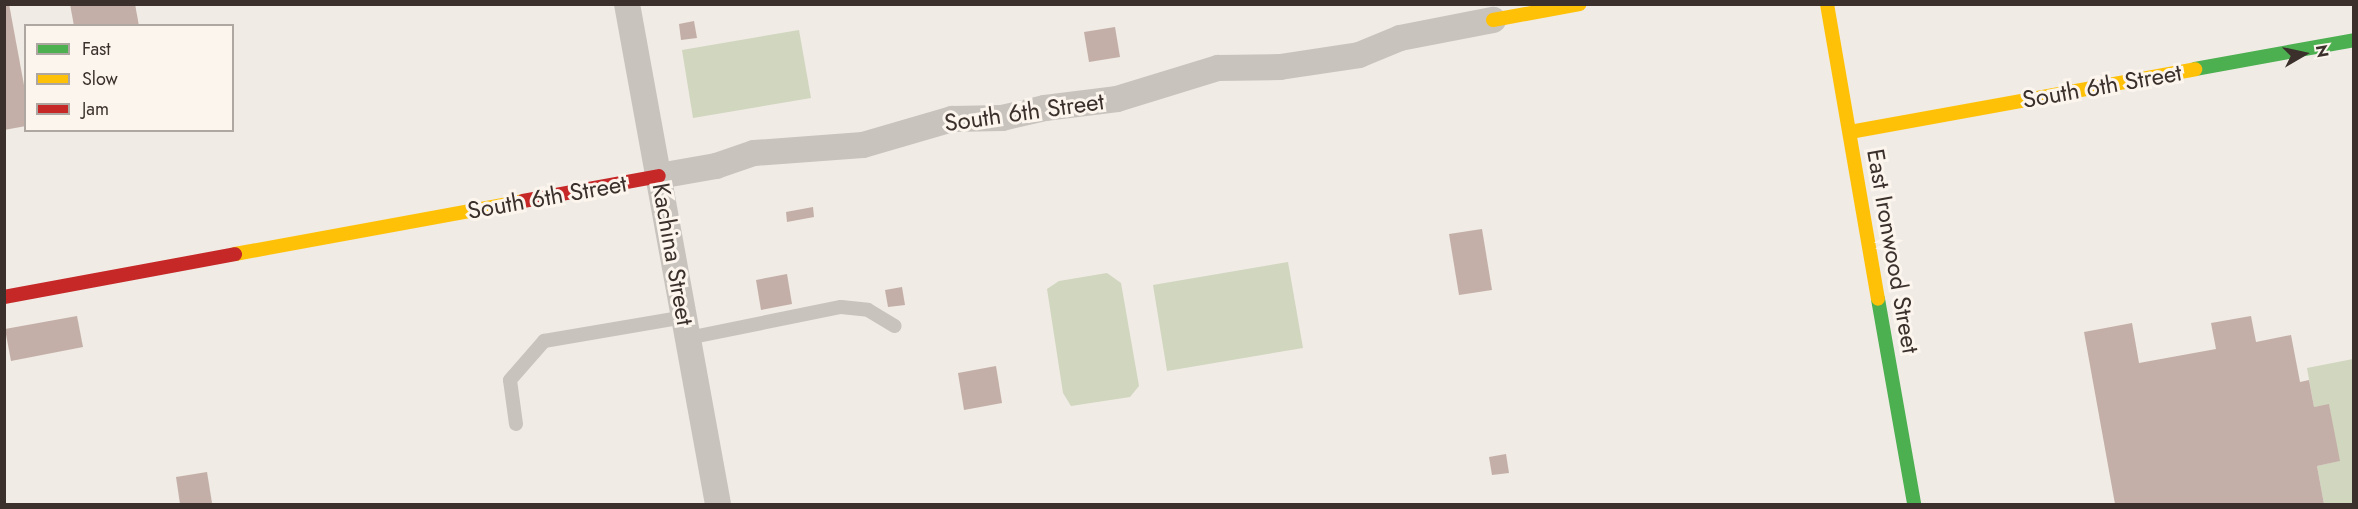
<!DOCTYPE html>
<html>
<head>
<meta charset="utf-8">
<style>
  body { margin:0 }
  #map { position:relative; width:2358px; height:509px; overflow:hidden; background:#f0ebe5; font-family:Jost,sans-serif }
  div>[style] { position:absolute }
  .green>* { inset:0; background:#d1d6bf }
  .building>* { inset:0; background:#c3afa7 }
  .lane>* { height:14px; margin:-7px; padding:0 7px; transform-origin:7px; border-radius:7px; background:#c9c3be }
  .street>* { height:26px; margin:-13px; padding:0 13px; transform-origin:13px; border-radius:13px; background:#c9c3be }
  .fast>* { height:14px; margin:-7px; padding:0 7px; transform-origin:7px; border-radius:7px; background:#4caf50 }
  .slow>* { height:14px; margin:-7px; padding:0 7px; transform-origin:7px; border-radius:7px; background:#ffc107 }
  .jam>* { height:14px; margin:-7px; padding:0 7px; transform-origin:7px; border-radius:7px; background:#c62828 }
  span { translate:-50% -50%; white-space:nowrap; text-align:center; line-height:1.15; -webkit-text-stroke:6px #fbf5ee; paint-order:stroke }
  .street-label { font-size:24px; color:#3b302b }
  .frame { position:absolute; inset:0; border:6px solid #3b302b; pointer-events:none }
  .legend { position:absolute; left:24px; top:24px; width:210px; height:108px; box-sizing:border-box; background:#fbf5ee; border:2px solid #aea6a0; margin:0; padding:8px 10px; list-style:none; font-size:18px; color:#3b302b }
  .legend li { display:flex; align-items:center; gap:12px; height:30px }
  .legend b { width:30px; border:2px solid #aea6a0 }
  .north { position:absolute; left:2274px; top:24px; width:60px; height:60px; -webkit-text-stroke:4px #fbf5ee; paint-order:stroke; rotate:81deg; font-size:16px; font-weight:700; line-height:24px; text-align:center; color:#3b302b }
  .north::after { content:''; display:block; margin:auto; width:21px; height:27px; background:#3b302b; clip-path:polygon(50% 0,100% 100%,50% 72%,0 100%) }
</style>
</head>
<body>
<div id="map">
  <div class="green">
    <i style="clip-path:polygon(799px 30px,811px 98px,693px 118px,682px 50px)"></i>
    <i style="clip-path:polygon(1288px 262px,1303px 348px,1167px 371px,1153px 285px)"></i>
    <i style="clip-path:polygon(1107px 273px,1121px 283px,1139px 386px,1130px 397px,1071px 406px,1063px 393px,1047px 289px,1059px 281px)"></i>
    <i style="clip-path:polygon(2353px 359px,2353px 504px,2324px 504px,2317px 466px,2339px 461px,2329px 405px,2314px 407px,2307px 368px)"></i>
  </div>
  <div class="building">
    <i style="clip-path:polygon(4px 4px,9px 4px,26px 96px,26px 126px,4px 130px)"></i>
    <i style="clip-path:polygon(70px 4px,135px 4px,139px 26px,74px 26px)"></i>
    <i style="clip-path:polygon(694px 21px,697px 38px,681px 40px,679px 24px)"></i>
    <i style="clip-path:polygon(1115px 27px,1120px 57px,1089px 62px,1084px 32px)"></i>
    <i style="clip-path:polygon(813px 207px,814px 217px,787px 222px,786px 212px)"></i>
    <i style="clip-path:polygon(1482px 229px,1492px 290px,1459px 295px,1449px 234px)"></i>
    <i style="clip-path:polygon(787px 274px,792px 304px,761px 310px,756px 280px)"></i>
    <i style="clip-path:polygon(902px 287px,905px 305px,888px 307px,885px 290px)"></i>
    <i style="clip-path:polygon(77px 316px,83px 347px,11px 361px,5px 329px)"></i>
    <i style="clip-path:polygon(2251px 316px,2256px 342px,2291px 335px,2300px 382px,2309px 380px,2314px 407px,2329px 404px,2340px 461px,2317px 466px,2324px 504px,2115px 504px,2084px 332px,2132px 323px,2139px 363px,2216px 349px,2211px 323px)"></i>
    <i style="clip-path:polygon(996px 366px,1002px 403px,964px 410px,958px 373px)"></i>
    <i style="clip-path:polygon(1506px 454px,1509px 473px,1492px 475px,1489px 457px)"></i>
    <i style="clip-path:polygon(207px 472px,212px 503px,180px 504px,176px 477px)"></i>
  </div>
  <div class="lane">
    <i style="left:688px;top:338px;width:156px;rotate:-11.5deg"></i>
    <i style="left:841px;top:307px;width:27px;rotate:6deg"></i>
    <i style="left:868px;top:310px;width:31px;rotate:31deg"></i>
    <i style="left:516px;top:424px;width:44px;rotate:-97.8deg"></i>
    <i style="left:510px;top:380px;width:52px;rotate:-48.9deg"></i>
    <i style="left:544px;top:341px;width:142px;rotate:-9.7deg"></i>
  </div>
  <div class="street">
    <i style="left:627px;top:4px;width:508px;rotate:79.69deg"></i>
    <i style="left:659px;top:176px;width:58px;rotate:-10deg"></i>
    <i style="left:716px;top:166px;width:40px;rotate:-18.9deg"></i>
    <i style="left:754px;top:153px;width:109px;rotate:-4.2deg"></i>
    <i style="left:863px;top:145px;width:93px;rotate:-16.3deg"></i>
    <i style="left:952px;top:119px;width:50px;rotate:-1.1deg"></i>
    <i style="left:1002px;top:118px;width:44px;rotate:-13.1deg"></i>
    <i style="left:1045px;top:108px;width:73px;rotate:-7.1deg"></i>
    <i style="left:1117px;top:99px;width:106px;rotate:-17.1deg"></i>
    <i style="left:1218px;top:68px;width:62px;rotate:-0.9deg"></i>
    <i style="left:1280px;top:67px;width:80px;rotate:-8.6deg"></i>
    <i style="left:1359px;top:55px;width:44px;rotate:-22.5deg"></i>
    <i style="left:1400px;top:38px;width:95px;rotate:-11deg"></i>
  </div>
  <div class="fast">
    <i style="left:2195px;top:69px;width:162px;rotate:-10.3deg"></i>
    <i style="left:1878px;top:299px;width:208px;rotate:80deg"></i>
  </div>
  <div class="slow">
    <i style="left:1827px;top:4px;width:299px;rotate:80.2deg"></i>
    <i style="left:1493px;top:20px;width:88px;rotate:-10.4deg"></i>
    <i style="left:1850px;top:132px;width:351px;rotate:-10.3deg"></i>
    <i style="left:235px;top:254px;width:293px;rotate:-10.4deg"></i>
  </div>
  <div class="jam">
    <i style="left:523px;top:201px;width:138px;rotate:-10.4deg"></i>
    <i style="left:4px;top:297px;width:235px;rotate:-10.5deg"></i>
  </div>
  <div class="street-label">
    <span style="left:2102px;top:86px;rotate:-10deg">South 6th Street</span>
    <span style="left:1024px;top:112px;rotate:-8deg">South 6th Street</span>
    <span style="left:547px;top:197px;rotate:-10deg">South 6th Street</span>
    <span style="left:1893px;top:251px;rotate:80deg">East Ironwood Street</span>
    <span style="left:673px;top:254px;rotate:80deg">Kachina Street</span>
  </div>
  <div class="frame"></div>
  <ul class="legend">
  <li><b style="height:8px;background:#4caf50"></b>Fast</li>
  <li><b style="height:8px;background:#ffc107"></b>Slow</li>
  <li><b style="height:8px;background:#c62828"></b>Jam</li>
  </ul>
  <div class="north">N</div>
</div>
</body>
</html>
